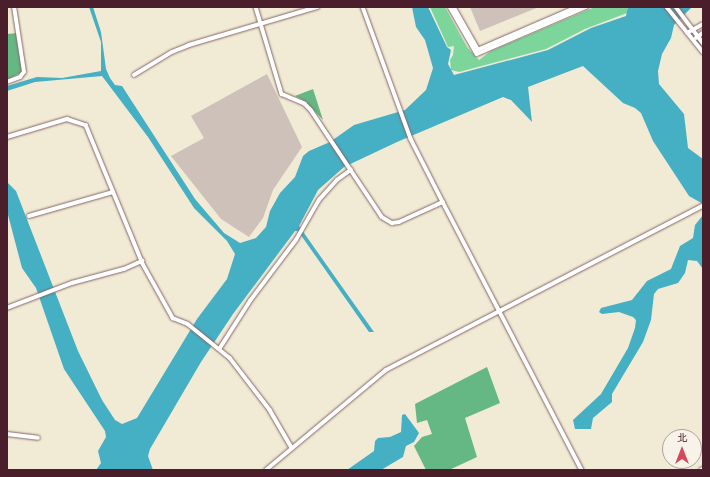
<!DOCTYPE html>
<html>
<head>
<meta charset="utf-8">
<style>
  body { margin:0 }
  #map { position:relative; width:710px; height:477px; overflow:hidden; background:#f1ead4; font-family:"Shantell Sans","LXGW WenKai TC",sans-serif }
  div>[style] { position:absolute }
  .industrial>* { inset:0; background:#cec1ba }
  .green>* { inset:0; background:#7cd69c }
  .forest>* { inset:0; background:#65b784 }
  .water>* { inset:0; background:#45afc4 }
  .roads { filter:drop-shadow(0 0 1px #846666) drop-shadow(0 0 1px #846666) }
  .minor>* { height:3.5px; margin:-1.75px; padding:0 1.75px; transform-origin:1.75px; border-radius:1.75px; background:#fff }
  span { translate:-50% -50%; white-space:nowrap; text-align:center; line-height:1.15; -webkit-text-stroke:4px #f7f3e8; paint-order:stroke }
  .frame { position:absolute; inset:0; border:8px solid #4a1f2b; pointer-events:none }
  .north { position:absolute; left:662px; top:429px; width:40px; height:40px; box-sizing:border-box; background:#f7f3e8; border:1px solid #b29e9c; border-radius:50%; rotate:0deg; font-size:11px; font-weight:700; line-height:16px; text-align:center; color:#4a1f2b }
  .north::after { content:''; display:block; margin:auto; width:14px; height:18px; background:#d1495b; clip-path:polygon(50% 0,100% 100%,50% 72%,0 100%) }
</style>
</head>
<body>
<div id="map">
  <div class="industrial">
    <i style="clip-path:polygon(470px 7px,539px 7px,480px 31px)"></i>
    <i style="clip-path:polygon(267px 74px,302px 147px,273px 190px,263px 218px,249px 237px,221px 219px,171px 156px,204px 138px,191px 116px)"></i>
  </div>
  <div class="green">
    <i style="clip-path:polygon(430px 7px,445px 7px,467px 47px,479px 60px,491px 51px,595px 7px,627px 7px,628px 10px,627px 13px,585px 29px,546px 49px,459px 72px,451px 70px,450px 60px,453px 55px,454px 46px,448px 47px)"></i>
  </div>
  <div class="forest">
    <i style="clip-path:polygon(18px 33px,22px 72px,7px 80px,7px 34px)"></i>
    <i style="clip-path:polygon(313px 89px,323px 120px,305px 101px,295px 96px)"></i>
    <i style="clip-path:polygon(487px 367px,500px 403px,465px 418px,477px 457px,449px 470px,426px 470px,414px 446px,422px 437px,432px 434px,427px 420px,417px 423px,415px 404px)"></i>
  </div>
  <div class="water">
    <i style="clip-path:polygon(89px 7px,93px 7px,101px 32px,106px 69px,110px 78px,115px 85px,122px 86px,195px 199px,224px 233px,240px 243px,256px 238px,266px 227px,270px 211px,280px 193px,295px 177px,303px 156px,309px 151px,330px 142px,354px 125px,405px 110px,426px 90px,433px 68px,425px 40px,416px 27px,412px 7px,428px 7px,447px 47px,451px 50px,448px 64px,454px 75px,548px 50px,591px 28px,626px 16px,628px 7px,692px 7px,674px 25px,671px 38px,662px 54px,658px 71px,659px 84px,684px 114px,688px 148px,703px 159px,703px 204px,689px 196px,653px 141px,641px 113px,635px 108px,623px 103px,583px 66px,528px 87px,532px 122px,511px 100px,503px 97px,397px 142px,344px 167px,318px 190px,299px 226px,374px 332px,369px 332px,298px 231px,295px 231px,233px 314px,201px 362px,150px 449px,148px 456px,153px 470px,96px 470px,101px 463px,98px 451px,106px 437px,105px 431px,64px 369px,36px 288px,22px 268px,7px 211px,7px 182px,16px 191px,78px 351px,102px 400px,115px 420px,122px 424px,137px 418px,197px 319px,227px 279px,235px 254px,227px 241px,194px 208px,148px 137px,102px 76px,35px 82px,7px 91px,7px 86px,37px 77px,62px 78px,101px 71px,101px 42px)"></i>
    <i style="clip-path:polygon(703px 215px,703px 269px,697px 261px,688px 260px,685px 273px,678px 283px,658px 289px,654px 294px,651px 320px,643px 342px,612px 394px,612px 402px,593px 418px,591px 429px,575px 429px,573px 420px,601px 394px,628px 348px,635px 328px,636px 320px,633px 317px,619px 312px,602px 314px,599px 312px,601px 308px,632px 300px,647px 281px,671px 269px,680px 246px,693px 238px,695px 225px)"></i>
    <i style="clip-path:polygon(405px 414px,419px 433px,414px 442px,406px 446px,403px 457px,381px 470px,347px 470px,374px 451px,375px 441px,378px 438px,390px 437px,401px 432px,402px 415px)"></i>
  </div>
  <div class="roads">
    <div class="minor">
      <i style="left:256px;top:7px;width:91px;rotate:73.4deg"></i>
      <i style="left:282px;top:94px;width:25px;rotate:23deg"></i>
      <i style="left:305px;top:104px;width:8px;rotate:45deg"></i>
      <i style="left:311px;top:110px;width:128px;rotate:56.4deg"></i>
      <i style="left:382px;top:217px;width:12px;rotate:31deg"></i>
      <i style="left:392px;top:223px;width:7px;rotate:-8deg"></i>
      <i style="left:399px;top:222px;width:48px;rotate:-24.4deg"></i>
      <i style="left:443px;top:202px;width:302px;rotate:62.6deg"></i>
      <i style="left:363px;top:7px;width:140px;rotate:70deg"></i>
      <i style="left:411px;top:139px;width:71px;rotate:63.1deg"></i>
      <i style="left:450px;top:7px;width:54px;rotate:60.1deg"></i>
      <i style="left:477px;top:54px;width:119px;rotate:-23.3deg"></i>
      <i style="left:454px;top:7px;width:48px;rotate:60.3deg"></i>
      <i style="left:667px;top:7px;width:58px;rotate:51.3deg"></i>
      <i style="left:676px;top:7px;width:45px;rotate:53.1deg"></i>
      <i style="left:687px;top:33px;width:18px;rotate:-29deg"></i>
      <i style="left:696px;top:38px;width:9px;rotate:-36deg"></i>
      <i style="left:475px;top:51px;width:111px;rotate:-23.3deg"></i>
      <i style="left:134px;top:75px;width:44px;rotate:-31.2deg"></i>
      <i style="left:172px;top:52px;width:18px;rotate:-22deg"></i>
      <i style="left:189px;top:45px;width:134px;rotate:-16.5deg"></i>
      <i style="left:7px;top:82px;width:14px;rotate:-21deg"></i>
      <i style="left:20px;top:77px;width:6px;rotate:-51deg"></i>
      <i style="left:24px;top:72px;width:66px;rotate:-98.7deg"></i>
      <i style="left:7px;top:137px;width:63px;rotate:-16.7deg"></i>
      <i style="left:67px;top:119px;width:20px;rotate:18deg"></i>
      <i style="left:86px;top:125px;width:150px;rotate:67.7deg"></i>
      <i style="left:143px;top:264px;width:62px;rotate:60.9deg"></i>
      <i style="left:173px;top:318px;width:16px;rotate:22deg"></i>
      <i style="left:188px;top:324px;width:54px;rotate:39deg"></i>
      <i style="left:230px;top:358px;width:66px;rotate:52.4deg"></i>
      <i style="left:270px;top:410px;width:44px;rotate:59.9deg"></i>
      <i style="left:29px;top:216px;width:87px;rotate:-15.9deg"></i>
      <i style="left:7px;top:308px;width:70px;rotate:-21deg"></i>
      <i style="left:72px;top:283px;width:54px;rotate:-15.1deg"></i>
      <i style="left:124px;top:269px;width:20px;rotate:-24deg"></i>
      <i style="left:220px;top:348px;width:56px;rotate:-57.4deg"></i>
      <i style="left:250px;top:301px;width:76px;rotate:-53deg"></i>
      <i style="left:296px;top:240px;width:46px;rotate:-60.1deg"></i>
      <i style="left:319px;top:200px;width:27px;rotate:-48deg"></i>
      <i style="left:337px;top:180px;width:17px;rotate:-36deg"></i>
      <i style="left:7px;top:434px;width:31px;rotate:7deg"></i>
      <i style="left:266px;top:470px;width:156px;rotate:-39.8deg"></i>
      <i style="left:386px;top:370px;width:357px;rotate:-27.4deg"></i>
      <i style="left:701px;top:470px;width:2px;rotate:-27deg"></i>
    </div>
  </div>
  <div class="frame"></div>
  <div class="north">北</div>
</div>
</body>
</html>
